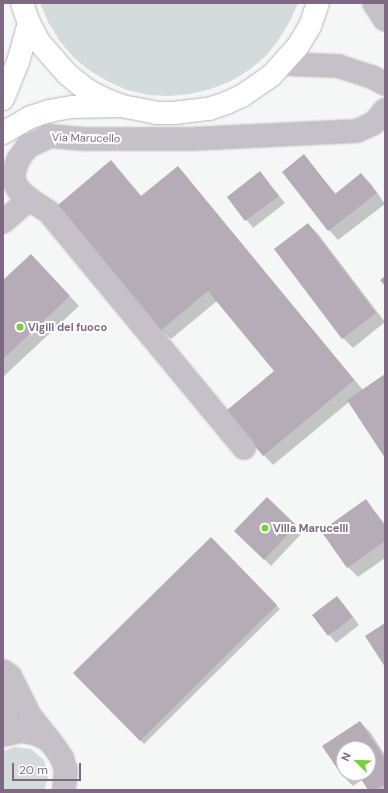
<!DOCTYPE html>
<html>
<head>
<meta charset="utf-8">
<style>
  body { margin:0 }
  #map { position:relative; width:388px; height:793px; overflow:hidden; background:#f4f7f5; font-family:"DM Sans",sans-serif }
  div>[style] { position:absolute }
  .green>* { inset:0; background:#d4dbdb }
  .shadow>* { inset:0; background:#0003 }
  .building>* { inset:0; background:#b5acb7 }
  .roads { filter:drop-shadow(0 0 1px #bab4bc) drop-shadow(0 0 1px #bab4bc) }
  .minor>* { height:22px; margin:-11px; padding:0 11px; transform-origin:11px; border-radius:11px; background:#c6c1c8 }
  .tertiary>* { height:22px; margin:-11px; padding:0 11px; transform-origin:11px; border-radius:11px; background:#c6c1c8 }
  .secondary>* { height:22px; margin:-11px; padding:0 11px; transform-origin:11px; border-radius:11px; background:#fff }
  .dots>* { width:11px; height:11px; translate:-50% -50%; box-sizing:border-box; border:2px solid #fff; border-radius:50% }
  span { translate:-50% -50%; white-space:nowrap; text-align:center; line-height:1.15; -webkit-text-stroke:4px #fff; paint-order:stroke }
  .street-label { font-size:11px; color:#7d6982 }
  .poi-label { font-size:11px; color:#7d6982; font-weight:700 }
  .left { translate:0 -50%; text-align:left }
  .frame { position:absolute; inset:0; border:4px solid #7d6982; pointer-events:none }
  .north { position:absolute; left:336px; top:741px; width:40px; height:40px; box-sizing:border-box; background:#fff; border:1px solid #cbc3cd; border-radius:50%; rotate:293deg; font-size:11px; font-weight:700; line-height:16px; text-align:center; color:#7d6982 }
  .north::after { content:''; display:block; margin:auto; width:14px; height:18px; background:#78cf3c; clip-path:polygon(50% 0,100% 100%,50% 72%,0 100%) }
  .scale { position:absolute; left:12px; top:763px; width:69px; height:18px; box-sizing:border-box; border:2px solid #7d6982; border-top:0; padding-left:5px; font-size:12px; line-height:14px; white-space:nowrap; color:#7d6982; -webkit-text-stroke:3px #fff; paint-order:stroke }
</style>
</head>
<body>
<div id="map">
  <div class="green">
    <i style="clip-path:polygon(40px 3px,298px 3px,290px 21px,279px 39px,266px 56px,249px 70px,231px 81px,211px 89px,190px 94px,169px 96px,148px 95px,127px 90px,107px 81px,89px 70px,73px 57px,59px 40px,48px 22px)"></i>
    <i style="clip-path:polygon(14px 747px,31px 749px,44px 760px,48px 777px,44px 790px,3px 790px,3px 751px)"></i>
  </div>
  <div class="shadow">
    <i style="clip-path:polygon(304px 156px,336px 194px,361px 174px,371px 184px,385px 204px,338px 240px,329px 230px)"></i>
    <i style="clip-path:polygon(111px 162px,142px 197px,178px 167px,363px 390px,385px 375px,385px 456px,349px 402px,273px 465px,264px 455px,275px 371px,217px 301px,171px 339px,161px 330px)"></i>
    <i style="clip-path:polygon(260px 173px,285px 203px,253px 228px,229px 197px)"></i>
    <i style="clip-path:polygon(308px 224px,318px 234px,385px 322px,353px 348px,343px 338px)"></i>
    <i style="clip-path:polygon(41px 265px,79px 306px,3px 377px,3px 281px)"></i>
    <i style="clip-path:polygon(267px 499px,302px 533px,271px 566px,236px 531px)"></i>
    <i style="clip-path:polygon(366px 500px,385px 524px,385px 558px,358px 577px,348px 567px,323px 531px)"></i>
    <i style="clip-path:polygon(211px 539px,280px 609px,144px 744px,75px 673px)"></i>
    <i style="clip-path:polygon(343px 604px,359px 625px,336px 643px,313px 615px)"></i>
    <i style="clip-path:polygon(evenodd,360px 722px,370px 732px,385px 755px,385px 790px,369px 790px,362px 780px,353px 786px,343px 776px,324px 746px,360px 722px,344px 749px,368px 749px,368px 773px,344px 773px,344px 749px)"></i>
  </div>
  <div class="building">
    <i style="clip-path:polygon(304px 154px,335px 194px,361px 173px,377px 193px,328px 231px,282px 172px)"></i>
    <i style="clip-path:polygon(111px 160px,141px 196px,178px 166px,354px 380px,263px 456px,226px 411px,274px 371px,208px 291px,161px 330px,58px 205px)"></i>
    <i style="clip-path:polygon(260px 171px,279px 196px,245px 221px,227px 197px)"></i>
    <i style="clip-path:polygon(308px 223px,376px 313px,342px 339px,274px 249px)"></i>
    <i style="clip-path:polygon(31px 254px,70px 296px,3px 359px,3px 280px)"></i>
    <i style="clip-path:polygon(385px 276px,385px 286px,380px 280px)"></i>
    <i style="clip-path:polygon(385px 374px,385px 458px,347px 400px)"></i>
    <i style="clip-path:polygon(267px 497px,296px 525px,264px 560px,234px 531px)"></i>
    <i style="clip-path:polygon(366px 499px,385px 527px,385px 541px,347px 568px,321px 531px)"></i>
    <i style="clip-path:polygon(211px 537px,277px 605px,140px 741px,73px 673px)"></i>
    <i style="clip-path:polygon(337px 596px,353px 617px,328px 636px,312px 615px)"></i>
    <i style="clip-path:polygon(385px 623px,385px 667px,365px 636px)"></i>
    <i style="clip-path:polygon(360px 721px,385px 759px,385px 784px,375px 790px,368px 790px,357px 773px,368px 773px,368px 749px,344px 749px,344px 773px,348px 773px,343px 777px,322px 746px)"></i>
  </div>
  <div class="roads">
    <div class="minor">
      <i style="left:3px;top:222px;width:35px;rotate:-41deg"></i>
      <i style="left:244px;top:448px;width:306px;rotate:-129.6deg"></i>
      <i style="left:49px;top:212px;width:24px;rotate:-147deg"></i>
      <i style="left:29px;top:199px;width:15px;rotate:-138deg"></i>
      <i style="left:18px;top:189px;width:9px;rotate:-117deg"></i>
      <i style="left:14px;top:181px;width:9px;rotate:-90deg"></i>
      <i style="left:14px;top:172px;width:13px;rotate:-72deg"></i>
      <i style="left:18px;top:160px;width:16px;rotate:-55deg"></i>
      <i style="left:27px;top:147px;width:25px;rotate:-26deg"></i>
      <i style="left:50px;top:136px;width:37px;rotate:5deg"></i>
      <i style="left:87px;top:139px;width:104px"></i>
      <i style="left:191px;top:139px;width:166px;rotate:-2.8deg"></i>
      <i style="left:357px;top:131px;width:19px;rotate:-25deg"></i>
      <i style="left:374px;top:123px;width:17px;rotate:-50deg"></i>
      <i style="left:3px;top:671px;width:9px;rotate:36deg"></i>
      <i style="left:10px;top:676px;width:45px;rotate:63.4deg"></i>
      <i style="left:30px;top:716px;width:32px;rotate:51deg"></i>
      <i style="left:3px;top:680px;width:16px;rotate:72deg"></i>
      <i style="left:8px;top:695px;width:12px;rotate:85deg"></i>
      <i style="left:9px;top:707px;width:26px;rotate:103deg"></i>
      <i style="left:3px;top:735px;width:18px;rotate:-13deg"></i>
      <i style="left:21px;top:731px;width:13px;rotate:9deg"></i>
      <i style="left:34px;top:733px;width:13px;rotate:23deg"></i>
      <i style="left:46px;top:738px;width:10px;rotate:45deg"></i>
      <i style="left:53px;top:745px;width:16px;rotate:55deg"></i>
      <i style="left:62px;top:758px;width:13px;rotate:72deg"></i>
      <i style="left:66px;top:770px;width:20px;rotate:96deg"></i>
    </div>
    <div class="tertiary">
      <i style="left:374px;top:3px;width:20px;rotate:57deg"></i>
      <i style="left:284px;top:64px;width:54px;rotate:2.1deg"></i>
      <i style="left:338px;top:66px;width:36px;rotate:18deg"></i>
      <i style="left:372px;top:77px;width:15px;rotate:28deg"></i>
    </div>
    <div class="secondary">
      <i style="left:22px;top:3px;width:21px;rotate:71deg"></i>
      <i style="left:29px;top:23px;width:21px;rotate:62deg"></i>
      <i style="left:39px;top:42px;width:43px;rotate:48.8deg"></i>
      <i style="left:67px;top:74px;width:22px;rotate:39deg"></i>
      <i style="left:84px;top:88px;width:21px;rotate:29deg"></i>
      <i style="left:102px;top:98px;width:22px;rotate:22deg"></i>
      <i style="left:122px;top:106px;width:36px;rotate:11deg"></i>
      <i style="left:157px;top:113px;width:17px"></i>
      <i style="left:174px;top:113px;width:35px;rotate:-7deg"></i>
      <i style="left:209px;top:109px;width:18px;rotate:-19deg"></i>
      <i style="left:226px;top:103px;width:17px;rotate:-24deg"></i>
      <i style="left:242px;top:96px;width:35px;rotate:-35deg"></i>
      <i style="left:271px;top:76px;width:40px;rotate:-48deg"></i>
      <i style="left:298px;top:46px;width:23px;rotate:-59deg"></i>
      <i style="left:310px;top:26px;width:24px;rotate:-71deg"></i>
      <i style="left:3px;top:99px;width:40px;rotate:-68deg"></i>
      <i style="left:18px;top:62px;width:41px;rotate:-74.2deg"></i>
      <i style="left:3px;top:133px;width:32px;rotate:-30deg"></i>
      <i style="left:31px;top:117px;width:19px;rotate:-18deg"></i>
      <i style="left:49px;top:111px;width:23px;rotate:-10deg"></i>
      <i style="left:72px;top:107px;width:44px;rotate:-1.3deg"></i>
    </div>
  </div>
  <div class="dots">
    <i style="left:20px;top:327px;background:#78cf3c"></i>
    <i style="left:265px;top:528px;background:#78cf3c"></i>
  </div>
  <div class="street-label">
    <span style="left:86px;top:138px;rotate:1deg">Via Marucello</span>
  </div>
  <div class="poi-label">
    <span class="left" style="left:28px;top:327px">Vigili del fuoco</span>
    <span class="left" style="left:273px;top:528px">Villa Marucelli</span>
  </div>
  <div class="frame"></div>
  <div class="north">N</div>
  <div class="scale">20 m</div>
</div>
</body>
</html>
